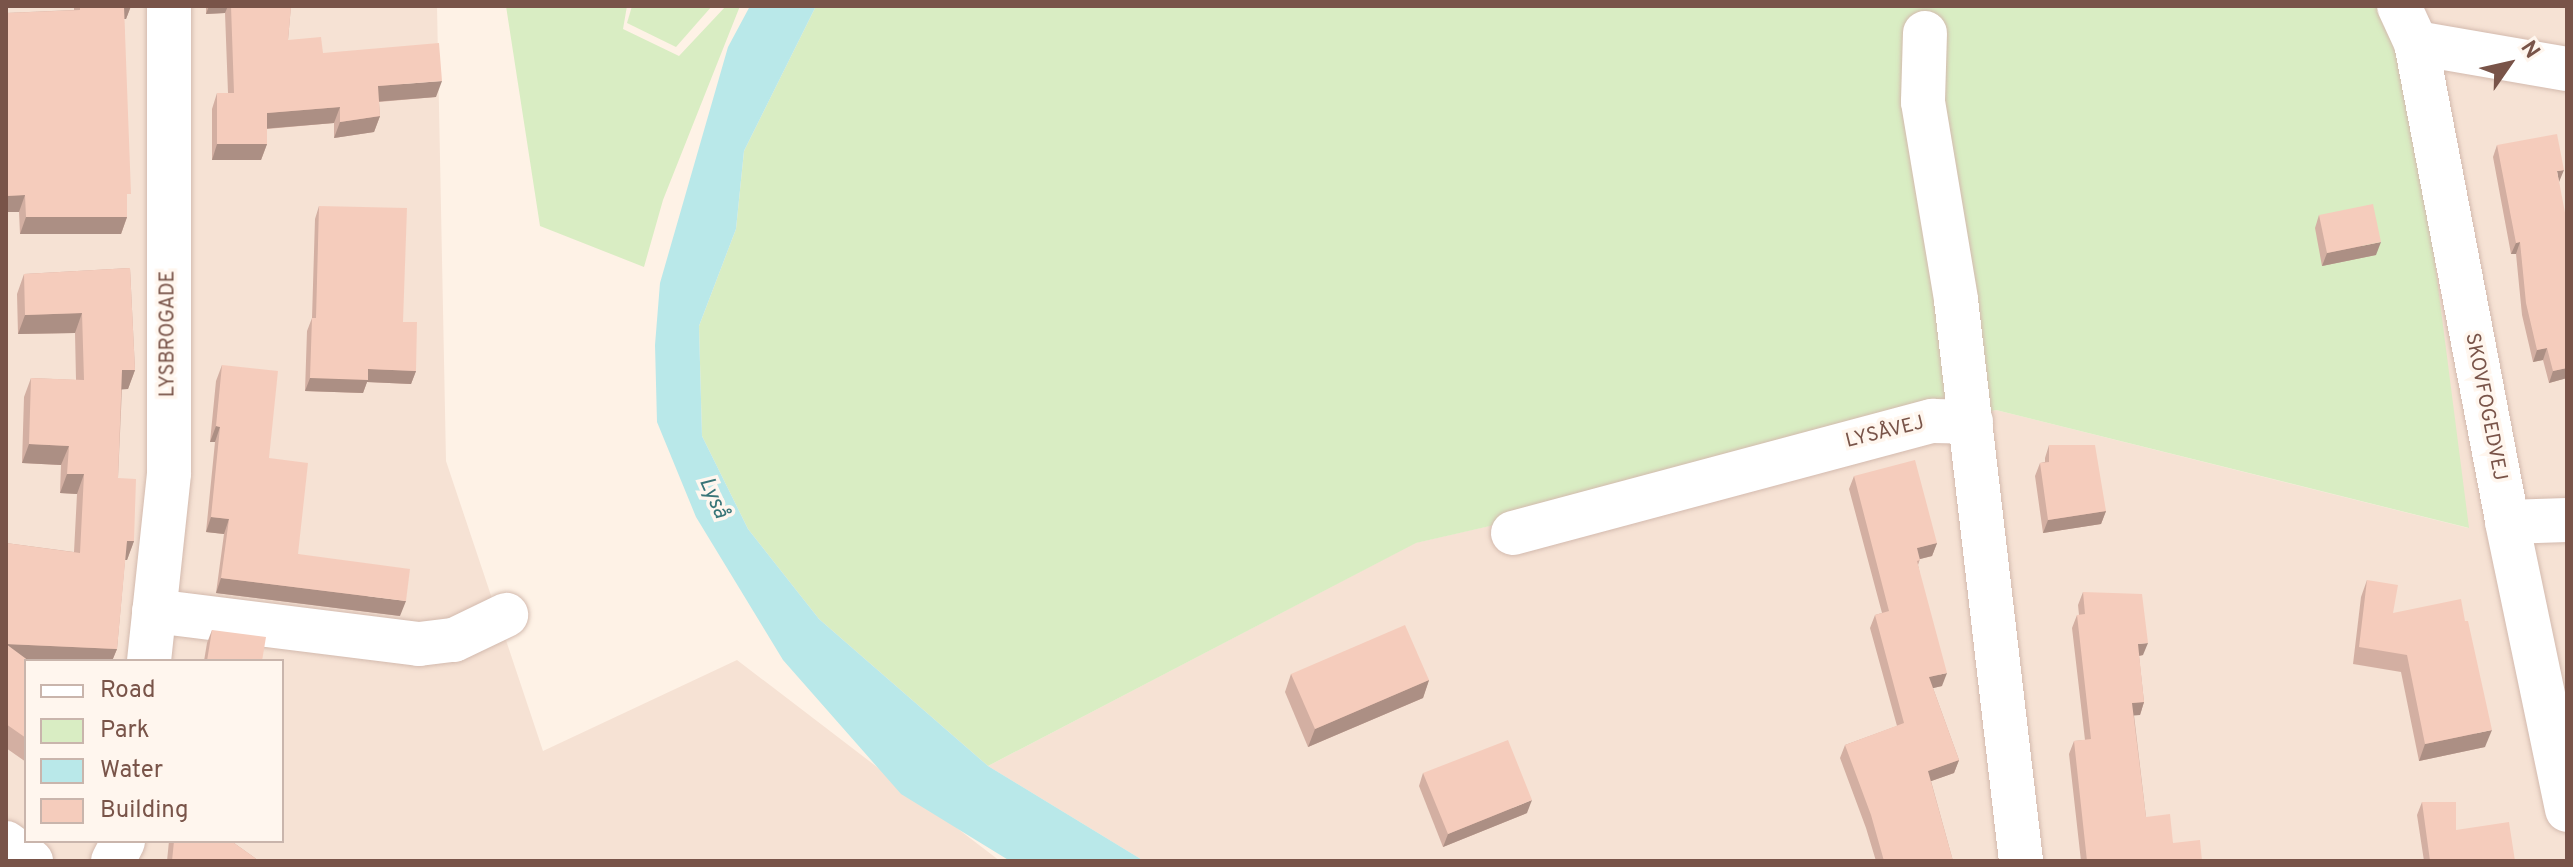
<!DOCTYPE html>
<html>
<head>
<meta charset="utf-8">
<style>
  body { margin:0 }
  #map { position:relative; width:2573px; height:867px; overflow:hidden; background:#fef2e6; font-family:Overpass,sans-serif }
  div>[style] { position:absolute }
  .residential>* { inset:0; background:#f6e2d4 }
  .green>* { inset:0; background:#d9edc3 }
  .water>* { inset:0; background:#b9e8e9 }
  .roads { filter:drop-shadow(0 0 2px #d3baae) drop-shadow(0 0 2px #d3baae) }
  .minor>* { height:44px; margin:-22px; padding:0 22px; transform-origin:22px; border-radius:22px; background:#fff }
  .wall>* { inset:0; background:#d3afa2 }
  .shaded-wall>* { inset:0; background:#ac8f84 }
  .building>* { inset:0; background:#f5ccbc }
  span { translate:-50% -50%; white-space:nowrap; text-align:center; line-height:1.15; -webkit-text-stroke:7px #fff6ee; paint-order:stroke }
  .street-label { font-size:20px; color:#795449 }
  .water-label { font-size:22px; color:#387578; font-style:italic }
  .frame { position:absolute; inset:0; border:8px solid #795449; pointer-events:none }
  .legend { position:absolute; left:24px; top:659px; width:260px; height:184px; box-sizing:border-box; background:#fff6ee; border:2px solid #c9b5ac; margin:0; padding:10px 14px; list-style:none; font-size:24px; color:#795449 }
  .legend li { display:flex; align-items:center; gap:16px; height:40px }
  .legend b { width:40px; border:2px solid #c9b5ac }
  .north { position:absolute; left:2469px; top:24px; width:80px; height:80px; -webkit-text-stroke:6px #fff6ee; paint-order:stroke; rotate:56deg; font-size:22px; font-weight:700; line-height:32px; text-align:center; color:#795449 }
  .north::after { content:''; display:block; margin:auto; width:28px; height:36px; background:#795449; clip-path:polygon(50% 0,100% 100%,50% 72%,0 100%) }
</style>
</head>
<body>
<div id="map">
  <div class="residential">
    <i style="clip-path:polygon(evenodd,6px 6px,437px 6px,446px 461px,543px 751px,737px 660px,1000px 861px,6px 861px,6px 6px,26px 661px,282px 661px,282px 841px,26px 841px,26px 661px)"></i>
    <i style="clip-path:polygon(2402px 6px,2567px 6px,2567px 861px,1144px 861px,988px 766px,1415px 543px,1996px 410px,2468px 528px)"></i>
  </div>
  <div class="green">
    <i style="clip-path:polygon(506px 6px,627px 6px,623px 29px,679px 56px,726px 6px,740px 6px,663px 200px,644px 267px,540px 226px)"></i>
    <i style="clip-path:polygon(632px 6px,712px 6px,676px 47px,627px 23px)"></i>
    <i style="clip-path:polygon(816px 6px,2402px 6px,2469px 528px,1996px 410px,1416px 543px,988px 766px,819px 619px,748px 529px,702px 436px,699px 326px,736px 229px,744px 151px)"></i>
  </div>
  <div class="water">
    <i style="clip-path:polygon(750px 6px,816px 6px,744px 151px,736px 229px,699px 326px,702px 436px,748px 529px,819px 619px,988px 766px,1144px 861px,1010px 861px,901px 794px,783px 660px,696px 517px,657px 422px,655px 345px,660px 283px,728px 47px)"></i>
  </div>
  <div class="roads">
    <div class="minor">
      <i style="left:2399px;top:6px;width:41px;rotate:65.3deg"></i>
      <i style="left:2416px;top:43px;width:488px;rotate:79.2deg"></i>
      <i style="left:2507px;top:522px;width:294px;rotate:78.2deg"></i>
      <i style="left:1925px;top:33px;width:69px;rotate:91.7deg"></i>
      <i style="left:1923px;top:102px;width:201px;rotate:80.5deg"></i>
      <i style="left:1956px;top:300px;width:565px;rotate:83.39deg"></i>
      <i style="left:2416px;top:43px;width:153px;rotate:9.8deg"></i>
      <i style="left:2507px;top:522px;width:60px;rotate:-1.9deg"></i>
      <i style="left:1513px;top:533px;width:434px;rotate:-15deg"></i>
      <i style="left:1932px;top:421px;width:39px;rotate:1deg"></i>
      <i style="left:154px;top:611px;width:267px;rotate:7.1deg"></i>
      <i style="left:419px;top:644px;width:35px;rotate:-7deg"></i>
      <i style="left:454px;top:640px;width:58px;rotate:-25.7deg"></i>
      <i style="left:149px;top:661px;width:189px;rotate:-83.9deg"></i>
      <i style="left:169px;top:473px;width:467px;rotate:-90deg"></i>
      <i style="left:6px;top:843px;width:31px;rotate:36deg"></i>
      <i style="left:113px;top:861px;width:22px;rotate:-63deg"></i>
    </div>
  </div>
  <div class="wall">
    <i style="clip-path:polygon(74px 6px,131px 6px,126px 19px,124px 19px,127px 217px,121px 234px,20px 234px,19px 212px,6px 212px,6px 13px,74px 10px)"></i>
    <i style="clip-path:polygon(206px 6px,291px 6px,288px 40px,323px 53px,436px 97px,379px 102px,380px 116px,374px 132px,334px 138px,334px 123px,267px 129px,267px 144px,261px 160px,212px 160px,212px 109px,217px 93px,228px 93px,225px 13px,206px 14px)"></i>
    <i style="clip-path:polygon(2497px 145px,2559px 182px,2567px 378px,2549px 383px,2543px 360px,2533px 362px,2522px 315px,2516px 254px,2511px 254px,2493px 157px)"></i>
    <i style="clip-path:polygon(319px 206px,403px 322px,416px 371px,411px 384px,367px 382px,363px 393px,305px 391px,307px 331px,312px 318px,315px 219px)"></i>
    <i style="clip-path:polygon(2319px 215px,2376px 255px,2322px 266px,2315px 228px)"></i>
    <i style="clip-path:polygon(130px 268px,135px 370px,128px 389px,122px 389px,118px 478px,134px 541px,127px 560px,125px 560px,117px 649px,112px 661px,26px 661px,26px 762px,6px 748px,6px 543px,74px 552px,77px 494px,60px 493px,61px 465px,22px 463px,24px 397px,31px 378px,76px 380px,75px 333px,18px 334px,17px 294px,24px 274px)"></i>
    <i style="clip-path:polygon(222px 365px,269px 458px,298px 554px,400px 616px,216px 593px,224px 534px,206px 532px,215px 442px,210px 442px,216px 381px)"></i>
    <i style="clip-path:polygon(2049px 445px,2106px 511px,2101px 524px,2043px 533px,2035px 476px,2040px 463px,2045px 462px,2045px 458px)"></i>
    <i style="clip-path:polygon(1854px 476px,1937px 543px,1932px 556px,1920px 559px,1918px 565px,1942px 686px,1933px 688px,1959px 760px,1954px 773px,1931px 781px,1953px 861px,1876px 861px,1866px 828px,1840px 758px,1845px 745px,1897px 726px,1870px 628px,1875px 615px,1882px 613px,1849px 489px)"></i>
    <i style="clip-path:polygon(2367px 580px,2393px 613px,2485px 747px,2419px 761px,2401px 672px,2353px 664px,2361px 597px)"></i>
    <i style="clip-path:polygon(2083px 592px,2143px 655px,2139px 656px,2144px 702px,2140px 715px,2134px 715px,2146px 817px,2173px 843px,2202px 861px,2081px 861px,2069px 754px,2074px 741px,2085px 740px,2072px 628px,2077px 615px,2079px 615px,2078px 605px)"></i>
    <i style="clip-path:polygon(212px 630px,262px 661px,204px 661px,207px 643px)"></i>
    <i style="clip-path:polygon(1291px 674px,1429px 680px,1423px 698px,1308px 747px,1285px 692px)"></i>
    <i style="clip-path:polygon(1423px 773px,1527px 813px,1443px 847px,1419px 786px)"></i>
    <i style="clip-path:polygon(2422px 802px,2456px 830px,2515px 861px,2424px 861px,2417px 815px)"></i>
    <i style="clip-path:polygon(169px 841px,234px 841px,234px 843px,259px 861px,167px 861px)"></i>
  </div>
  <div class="shaded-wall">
    <i style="clip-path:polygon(122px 6px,131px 6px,126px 19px,118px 19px)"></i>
    <i style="clip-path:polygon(209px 6px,228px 6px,225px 13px,206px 14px)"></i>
    <i style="clip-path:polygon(442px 81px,436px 97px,372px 102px,378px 86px)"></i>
    <i style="clip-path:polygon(340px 107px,334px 123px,261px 129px,267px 113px)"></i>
    <i style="clip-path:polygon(380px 116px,374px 132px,334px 138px,340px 122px)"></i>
    <i style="clip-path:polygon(217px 144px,267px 144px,261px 160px,212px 160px)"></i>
    <i style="clip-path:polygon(2564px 170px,2559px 182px,2557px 171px)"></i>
    <i style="clip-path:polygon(25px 195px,19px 212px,6px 212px,6px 196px)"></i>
    <i style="clip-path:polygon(26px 217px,127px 217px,121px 234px,20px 234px)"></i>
    <i style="clip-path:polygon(2381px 242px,2376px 255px,2322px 266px,2327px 253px)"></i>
    <i style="clip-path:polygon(2520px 242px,2516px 254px,2511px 254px,2516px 243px)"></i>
    <i style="clip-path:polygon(82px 313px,75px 333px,18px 334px,25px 315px)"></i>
    <i style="clip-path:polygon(2547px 348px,2543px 360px,2533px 362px,2537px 350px)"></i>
    <i style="clip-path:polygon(2567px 368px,2567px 378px,2549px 383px,2553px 371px)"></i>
    <i style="clip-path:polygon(368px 369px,416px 371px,411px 384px,367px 382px,363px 393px,305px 391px,310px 378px)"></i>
    <i style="clip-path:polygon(122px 370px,135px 370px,128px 389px,115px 390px)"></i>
    <i style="clip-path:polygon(216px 426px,220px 427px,215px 442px,210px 442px)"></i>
    <i style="clip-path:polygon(29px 444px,69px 446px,61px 465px,22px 463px)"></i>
    <i style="clip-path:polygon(67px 474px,84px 474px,77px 494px,60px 493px)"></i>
    <i style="clip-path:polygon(2106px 511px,2101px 524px,2043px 533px,2048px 520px)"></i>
    <i style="clip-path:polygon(211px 517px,229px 519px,224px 534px,206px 532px)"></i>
    <i style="clip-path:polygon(127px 541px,134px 541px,127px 560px,120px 560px)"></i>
    <i style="clip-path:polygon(1937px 543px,1932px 556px,1912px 561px,1917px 548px)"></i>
    <i style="clip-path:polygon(221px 578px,406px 601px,400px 616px,216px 593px)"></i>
    <i style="clip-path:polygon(2148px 643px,2143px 655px,2133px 657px,2138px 644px)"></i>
    <i style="clip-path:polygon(6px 644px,117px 649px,112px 661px,26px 661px)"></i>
    <i style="clip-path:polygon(1947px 673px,1942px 686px,1925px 690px,1929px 677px)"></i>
    <i style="clip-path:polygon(1429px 680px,1423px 698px,1308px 747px,1315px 729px)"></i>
    <i style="clip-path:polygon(2144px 702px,2140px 715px,2128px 716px,2132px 703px)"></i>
    <i style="clip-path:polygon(2492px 730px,2485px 747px,2419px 761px,2425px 744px)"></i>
    <i style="clip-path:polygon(1959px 760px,1954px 773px,1923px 784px,1928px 771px)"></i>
    <i style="clip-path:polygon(1532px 800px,1527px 813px,1443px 847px,1448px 834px)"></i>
  </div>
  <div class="building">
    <i style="clip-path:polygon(80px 6px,124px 6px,131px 194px,127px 194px,127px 217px,26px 217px,25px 195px,6px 196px,6px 13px,80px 10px)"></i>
    <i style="clip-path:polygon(231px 6px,291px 6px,288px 40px,321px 37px,323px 53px,439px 43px,442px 81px,378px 86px,380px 116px,340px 122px,340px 107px,267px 113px,267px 144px,217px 144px,217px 93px,234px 93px)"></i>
    <i style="clip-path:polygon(2557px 134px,2564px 170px,2557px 171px,2567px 223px,2567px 368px,2553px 371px,2547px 348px,2537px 350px,2526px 303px,2520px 242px,2516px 243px,2497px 145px)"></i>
    <i style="clip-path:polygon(2373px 204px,2381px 242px,2327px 253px,2319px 215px)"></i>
    <i style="clip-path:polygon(319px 206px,407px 208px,403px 322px,417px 322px,416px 371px,368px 369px,368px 380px,310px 378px,312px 318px,316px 318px)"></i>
    <i style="clip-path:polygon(130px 268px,135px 370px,122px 370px,118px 478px,136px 479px,134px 541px,127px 541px,117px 649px,6px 644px,6px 543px,80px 553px,84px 474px,67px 474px,69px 446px,29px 444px,31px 378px,84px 380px,82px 313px,25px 315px,24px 274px)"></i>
    <i style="clip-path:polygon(222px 365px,278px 371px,269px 458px,308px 463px,298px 554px,410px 569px,406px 601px,221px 578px,229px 519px,211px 517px,220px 427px,216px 426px)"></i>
    <i style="clip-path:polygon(2049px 445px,2095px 445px,2106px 511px,2048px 520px,2040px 463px,2049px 462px)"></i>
    <i style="clip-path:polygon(1915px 460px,1937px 543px,1917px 548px,1920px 560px,1917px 561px,1947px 673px,1929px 677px,1959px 760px,1928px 771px,1953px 861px,1884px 861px,1871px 815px,1845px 745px,1904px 723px,1875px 615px,1889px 611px,1854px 476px)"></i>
    <i style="clip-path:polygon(2367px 580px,2398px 585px,2393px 613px,2461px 599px,2465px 621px,2468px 621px,2492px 730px,2425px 744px,2407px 655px,2359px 647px)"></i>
    <i style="clip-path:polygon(2083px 592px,2142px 594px,2148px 643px,2138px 644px,2144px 702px,2132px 703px,2146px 817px,2170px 814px,2173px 843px,2200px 840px,2202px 861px,2087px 861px,2074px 741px,2091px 739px,2077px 615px,2085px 614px)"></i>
    <i style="clip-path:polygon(1405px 625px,1429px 680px,1315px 729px,1291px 674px)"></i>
    <i style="clip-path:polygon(212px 630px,266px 637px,262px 661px,207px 661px)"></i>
    <i style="clip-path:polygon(6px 644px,29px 661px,26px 661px,26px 738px,6px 724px)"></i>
    <i style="clip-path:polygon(1508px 740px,1532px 800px,1448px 834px,1423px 773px)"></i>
    <i style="clip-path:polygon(2422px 802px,2456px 802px,2456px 830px,2509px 822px,2515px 861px,2430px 861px)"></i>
    <i style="clip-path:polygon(174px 841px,234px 841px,234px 843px,259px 861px,172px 861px)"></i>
  </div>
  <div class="street-label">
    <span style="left:169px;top:334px;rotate:-90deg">LYSBROGADE</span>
    <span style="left:2485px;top:407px;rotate:79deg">SKOVFOGEDVEJ</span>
    <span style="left:1885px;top:433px;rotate:-14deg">LYSÅVEJ</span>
  </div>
  <div class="water-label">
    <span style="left:713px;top:498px;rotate:66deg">Lyså</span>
  </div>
  <div class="frame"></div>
  <ul class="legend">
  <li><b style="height:10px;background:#fff"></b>Road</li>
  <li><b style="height:22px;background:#d9edc3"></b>Park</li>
  <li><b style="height:22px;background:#b9e8e9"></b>Water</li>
  <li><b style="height:22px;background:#f5ccbc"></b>Building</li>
  </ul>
  <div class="north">N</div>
</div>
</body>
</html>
